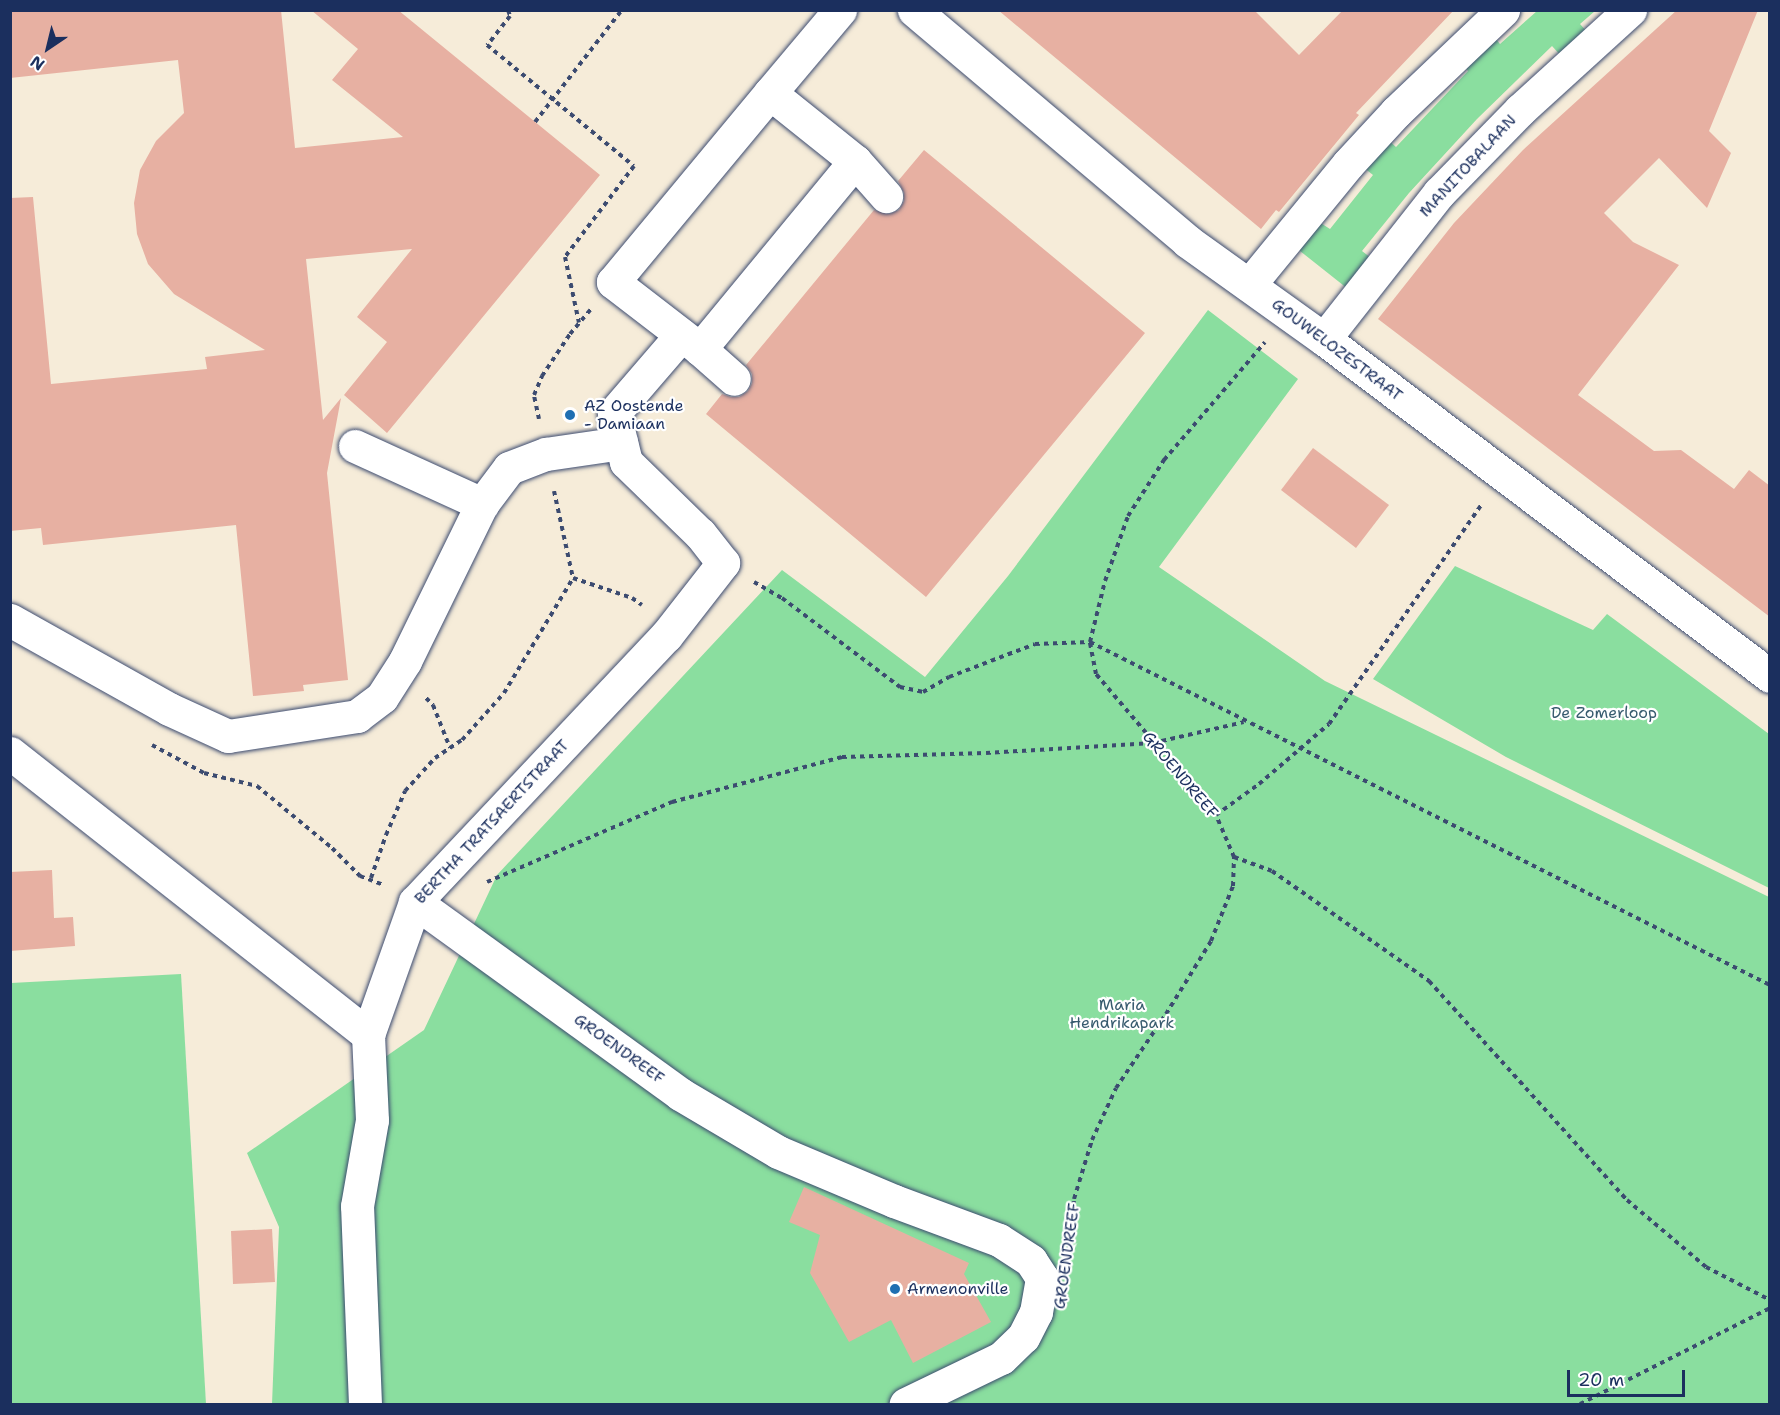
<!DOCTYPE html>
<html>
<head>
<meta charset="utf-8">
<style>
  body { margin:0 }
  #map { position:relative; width:1780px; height:1415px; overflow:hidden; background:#f6ecd9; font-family:"Shantell Sans",sans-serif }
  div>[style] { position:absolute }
  .green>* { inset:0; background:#8ade9f }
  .building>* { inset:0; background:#e7b0a2 }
  .path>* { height:4px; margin-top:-2px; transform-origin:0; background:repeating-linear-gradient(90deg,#3c4b70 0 4.5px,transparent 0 9px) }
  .roads { filter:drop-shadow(0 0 2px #3c4b70) drop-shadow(0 0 2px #3c4b70) }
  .minor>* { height:33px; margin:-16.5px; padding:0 16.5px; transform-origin:16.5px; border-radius:16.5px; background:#fff }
  .dots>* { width:16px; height:16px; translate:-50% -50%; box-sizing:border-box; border:3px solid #fff; border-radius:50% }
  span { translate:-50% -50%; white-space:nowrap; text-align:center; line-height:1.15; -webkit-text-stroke:4.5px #fff; paint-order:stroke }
  .street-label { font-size:16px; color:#1b2f5e }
  .poi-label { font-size:16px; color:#1b2f5e }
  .left { translate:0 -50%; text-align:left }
  .park-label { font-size:16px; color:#375b6e }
  .frame { position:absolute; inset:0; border:12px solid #1b2f5e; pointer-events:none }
  .north { position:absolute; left:18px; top:18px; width:60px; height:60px; -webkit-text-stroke:4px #fff; paint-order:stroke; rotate:215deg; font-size:16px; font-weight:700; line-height:24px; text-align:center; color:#1b2f5e }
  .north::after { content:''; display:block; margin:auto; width:21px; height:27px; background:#1b2f5e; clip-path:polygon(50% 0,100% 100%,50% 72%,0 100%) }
  .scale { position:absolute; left:1567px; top:1370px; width:118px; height:27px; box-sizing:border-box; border:3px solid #1b2f5e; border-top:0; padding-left:8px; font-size:18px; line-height:21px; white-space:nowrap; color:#1b2f5e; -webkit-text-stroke:4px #fff; paint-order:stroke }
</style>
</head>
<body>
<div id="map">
  <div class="green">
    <i style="clip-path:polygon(1537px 11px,1595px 11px,1580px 24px,1588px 33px,1562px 57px,1552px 46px,1477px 119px,1409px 193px,1362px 251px,1371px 258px,1348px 289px,1295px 247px,1319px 222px,1330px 229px,1373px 175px,1363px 167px,1387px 139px,1396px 147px,1468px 71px,1461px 63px,1491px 33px,1500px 44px)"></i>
    <i style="clip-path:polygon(1208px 310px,1298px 379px,1159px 567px,1325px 681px,1769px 897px,1769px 1404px,272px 1404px,279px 1227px,247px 1153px,424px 1030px,497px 875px,782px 570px,925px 677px,1008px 576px)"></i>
    <i style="clip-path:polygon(1455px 566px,1593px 630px,1607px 614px,1769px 734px,1769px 888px,1506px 757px,1373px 679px)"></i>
    <i style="clip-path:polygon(181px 974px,206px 1404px,11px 1404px,11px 983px)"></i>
  </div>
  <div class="building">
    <i style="clip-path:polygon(10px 10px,281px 10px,295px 148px,403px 137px,332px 80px,358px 49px,311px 10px,398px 10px,600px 175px,387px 433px,344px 395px,387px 342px,357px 317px,412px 249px,306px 259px,323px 420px,341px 398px,327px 473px,348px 680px,303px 685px,304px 691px,253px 696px,236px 525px,43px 545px,41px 528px,10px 531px,10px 198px,33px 197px,51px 384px,207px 369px,205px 357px,265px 350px,174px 294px,148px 264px,137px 234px,134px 203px,140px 170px,156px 141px,184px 113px,178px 60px,10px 78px)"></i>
    <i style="clip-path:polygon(998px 10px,1254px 10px,1299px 55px,1343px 10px,1454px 10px,1356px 113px,1359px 115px,1279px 212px,1276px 210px,1261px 229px)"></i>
    <i style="clip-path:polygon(1677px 10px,1758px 10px,1709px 131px,1731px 153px,1707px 208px,1659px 158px,1604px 213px,1633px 242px,1679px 265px,1578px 395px,1654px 451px,1681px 450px,1734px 489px,1749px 470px,1770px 486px,1770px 617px,1378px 319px,1454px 223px,1523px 150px)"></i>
    <i style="clip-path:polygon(924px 150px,1145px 333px,926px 597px,706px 414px,722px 394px,731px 397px,739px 397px,748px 391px,752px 383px,752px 374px,746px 365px,874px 210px,889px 214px,899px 210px,904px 201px,904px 193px,898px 181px)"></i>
    <i style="clip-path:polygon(1313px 448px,1389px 505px,1356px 548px,1281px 490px)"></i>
    <i style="clip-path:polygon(52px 870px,54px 918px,73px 917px,75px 946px,10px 951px,10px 872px)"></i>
    <i style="clip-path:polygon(804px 1187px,969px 1263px,964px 1274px,991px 1322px,913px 1363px,891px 1320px,849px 1342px,810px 1273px,820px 1235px,789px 1222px)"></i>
    <i style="clip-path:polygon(272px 1229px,275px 1282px,233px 1284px,231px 1231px)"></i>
  </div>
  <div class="path">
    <i style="left:508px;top:10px;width:6px;rotate:72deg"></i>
    <i style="left:510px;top:16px;width:37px;rotate:128deg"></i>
    <i style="left:487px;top:45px;width:190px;rotate:39.5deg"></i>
    <i style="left:634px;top:166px;width:114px;rotate:127.2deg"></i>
    <i style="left:565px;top:257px;width:67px;rotate:78deg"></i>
    <i style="left:535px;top:122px;width:142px;rotate:-52.2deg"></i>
    <i style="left:539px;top:419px;width:25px;rotate:-102deg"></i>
    <i style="left:534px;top:395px;width:21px;rotate:-67deg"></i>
    <i style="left:542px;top:376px;width:50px;rotate:-56.3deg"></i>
    <i style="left:570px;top:334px;width:33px;rotate:-50deg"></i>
    <i style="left:554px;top:491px;width:89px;rotate:77.7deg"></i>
    <i style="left:754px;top:582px;width:32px;rotate:30deg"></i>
    <i style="left:782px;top:598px;width:148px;rotate:37deg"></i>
    <i style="left:900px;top:687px;width:24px;rotate:12deg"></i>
    <i style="left:923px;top:692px;width:30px;rotate:-30deg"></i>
    <i style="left:949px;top:677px;width:92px;rotate:-21deg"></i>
    <i style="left:1035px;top:644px;width:55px;rotate:-2.1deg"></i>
    <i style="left:1090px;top:642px;width:762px;rotate:26.77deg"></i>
    <i style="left:426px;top:698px;width:10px;rotate:45deg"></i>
    <i style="left:433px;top:705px;width:46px;rotate:68.4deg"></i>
    <i style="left:152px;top:745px;width:59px;rotate:28.3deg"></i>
    <i style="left:204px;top:773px;width:55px;rotate:13.8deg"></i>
    <i style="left:257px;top:786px;width:97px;rotate:39.6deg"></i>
    <i style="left:332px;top:848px;width:40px;rotate:45deg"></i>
    <i style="left:360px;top:876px;width:25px;rotate:21deg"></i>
    <i style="left:1216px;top:815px;width:53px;rotate:-35.8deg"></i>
    <i style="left:1259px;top:784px;width:92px;rotate:-40.6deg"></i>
    <i style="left:1329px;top:724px;width:268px;rotate:-55.2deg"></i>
    <i style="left:1234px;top:857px;width:40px;rotate:20.2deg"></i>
    <i style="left:1272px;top:871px;width:192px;rotate:35deg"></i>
    <i style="left:1429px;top:981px;width:295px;rotate:47.9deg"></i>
    <i style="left:1627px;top:1200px;width:104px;rotate:40.3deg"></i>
    <i style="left:1706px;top:1267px;width:72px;rotate:27.3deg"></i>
    <i style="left:371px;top:878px;width:46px;rotate:-70.8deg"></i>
    <i style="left:386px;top:835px;width:48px;rotate:-66.6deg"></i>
    <i style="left:405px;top:791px;width:45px;rotate:-47.7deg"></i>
    <i style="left:435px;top:758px;width:32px;rotate:-34deg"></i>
    <i style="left:462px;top:740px;width:63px;rotate:-48.2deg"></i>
    <i style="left:504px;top:693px;width:134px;rotate:-59deg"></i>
    <i style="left:573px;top:578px;width:62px;rotate:18.7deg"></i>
    <i style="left:632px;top:598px;width:12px;rotate:35deg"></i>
    <i style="left:487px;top:882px;width:202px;rotate:-23.4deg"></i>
    <i style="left:672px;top:802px;width:176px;rotate:-14.8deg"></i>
    <i style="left:842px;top:757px;width:144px;rotate:-1.6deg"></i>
    <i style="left:986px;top:753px;width:167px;rotate:-3.4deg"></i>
    <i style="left:1153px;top:743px;width:93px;rotate:-13deg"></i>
    <i style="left:1069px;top:1250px;width:51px;rotate:-84.4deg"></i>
    <i style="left:1074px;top:1199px;width:62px;rotate:-73deg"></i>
    <i style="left:1092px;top:1140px;width:57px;rotate:-65.2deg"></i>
    <i style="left:1116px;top:1088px;width:89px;rotate:-56deg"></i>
    <i style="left:1166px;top:1014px;width:86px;rotate:-58.3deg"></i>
    <i style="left:1211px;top:941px;width:59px;rotate:-68.2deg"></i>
    <i style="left:1233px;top:886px;width:29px;rotate:-88deg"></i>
    <i style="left:1234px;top:857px;width:46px;rotate:-113.2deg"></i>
    <i style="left:1216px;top:815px;width:185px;rotate:-130.4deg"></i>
    <i style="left:1096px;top:674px;width:33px;rotate:-101deg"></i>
    <i style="left:1090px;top:642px;width:63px;rotate:-76.2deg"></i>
    <i style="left:1105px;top:581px;width:69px;rotate:-70.5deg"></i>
    <i style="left:1128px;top:516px;width:67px;rotate:-57.3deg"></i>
    <i style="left:1164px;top:460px;width:155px;rotate:-49.4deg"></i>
    <i style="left:1580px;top:1404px;width:213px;rotate:-26.8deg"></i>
  </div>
  <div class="roads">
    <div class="minor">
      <i style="left:914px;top:10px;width:358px;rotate:40.2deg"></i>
      <i style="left:1187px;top:241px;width:168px;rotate:35.6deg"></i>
      <i style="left:1324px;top:339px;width:559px;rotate:37.07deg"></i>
      <i style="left:770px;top:93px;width:109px;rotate:38.7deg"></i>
      <i style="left:855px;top:161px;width:244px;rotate:129.5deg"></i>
      <i style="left:700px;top:349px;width:110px;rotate:-142.4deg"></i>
      <i style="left:613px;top:282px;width:246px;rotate:-50.3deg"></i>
      <i style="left:770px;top:93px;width:109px;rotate:-49.9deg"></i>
      <i style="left:855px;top:161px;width:47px;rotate:48.5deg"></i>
      <i style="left:1249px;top:285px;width:156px;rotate:-50.7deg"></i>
      <i style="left:1348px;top:164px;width:71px;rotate:-47.3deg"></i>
      <i style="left:1396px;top:112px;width:148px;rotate:-43.6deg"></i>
      <i style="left:1324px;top:339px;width:186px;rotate:-51.8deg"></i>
      <i style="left:1439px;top:193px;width:116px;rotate:-45.7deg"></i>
      <i style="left:1520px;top:110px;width:149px;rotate:-42.3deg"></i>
      <i style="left:700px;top:349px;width:45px;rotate:41.4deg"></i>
      <i style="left:355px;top:446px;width:140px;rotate:24.5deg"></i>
      <i style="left:10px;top:620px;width:182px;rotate:29.2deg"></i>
      <i style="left:169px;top:709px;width:65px;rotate:24.6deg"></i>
      <i style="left:228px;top:736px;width:131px;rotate:-8.8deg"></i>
      <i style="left:357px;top:716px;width:31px;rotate:-37deg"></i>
      <i style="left:382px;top:697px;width:43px;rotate:-57.4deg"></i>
      <i style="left:405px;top:661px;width:175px;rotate:-63.9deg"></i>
      <i style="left:482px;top:504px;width:45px;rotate:-53.1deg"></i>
      <i style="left:509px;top:468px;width:40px;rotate:-21deg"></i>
      <i style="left:546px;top:454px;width:76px;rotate:-8.3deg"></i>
      <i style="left:10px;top:753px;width:456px;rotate:38.2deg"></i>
      <i style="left:415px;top:902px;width:327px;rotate:35.9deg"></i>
      <i style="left:680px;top:1094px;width:114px;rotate:30.6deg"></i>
      <i style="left:778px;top:1152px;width:126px;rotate:22.9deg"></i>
      <i style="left:894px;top:1201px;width:112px;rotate:20.4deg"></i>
      <i style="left:999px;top:1240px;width:38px;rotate:33deg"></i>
      <i style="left:1031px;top:1261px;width:20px;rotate:57deg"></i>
      <i style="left:1042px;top:1278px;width:35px;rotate:100deg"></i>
      <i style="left:1036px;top:1312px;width:28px;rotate:117deg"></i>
      <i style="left:1023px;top:1337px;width:30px;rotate:136deg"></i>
      <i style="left:1001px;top:1358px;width:106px;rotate:154.2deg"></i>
      <i style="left:365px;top:1404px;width:198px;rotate:-92.3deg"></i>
      <i style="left:357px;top:1206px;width:87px;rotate:-80.1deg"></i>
      <i style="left:372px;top:1120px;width:85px;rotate:-92.7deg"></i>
      <i style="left:368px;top:1035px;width:141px;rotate:-70.5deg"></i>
      <i style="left:415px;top:902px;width:366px;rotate:-46.7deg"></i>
      <i style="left:666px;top:636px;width:93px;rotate:-52deg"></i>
      <i style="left:723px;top:563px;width:37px;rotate:-128deg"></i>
      <i style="left:700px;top:534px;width:103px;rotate:-135.8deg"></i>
      <i style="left:626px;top:462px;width:50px;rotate:-103.8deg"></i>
      <i style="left:614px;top:413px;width:103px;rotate:-49.3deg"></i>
    </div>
  </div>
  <div class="dots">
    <i style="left:570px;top:415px;background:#1f6fb2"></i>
    <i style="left:895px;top:1289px;background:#1f6fb2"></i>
  </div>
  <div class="street-label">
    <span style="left:1468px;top:166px;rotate:-47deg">MANITOBALAAN</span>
    <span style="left:1337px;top:350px;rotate:37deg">GOUWELOZESTRAAT</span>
    <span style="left:1180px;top:775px;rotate:50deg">GROENDREEF</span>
    <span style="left:492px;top:822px;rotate:-47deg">BERTHA TRATSAERTSTRAAT</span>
    <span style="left:619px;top:1049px;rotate:36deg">GROENDREEF</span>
    <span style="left:1067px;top:1256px;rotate:-82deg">GROENDREEF</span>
  </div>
  <div class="poi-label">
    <span class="left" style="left:584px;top:415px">AZ Oostende<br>- Damiaan</span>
    <span class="left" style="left:907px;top:1289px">Armenonville</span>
  </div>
  <div class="park-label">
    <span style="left:1604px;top:713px">De Zomerloop</span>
    <span style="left:1122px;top:1014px">Maria<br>Hendrikapark</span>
  </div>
  <div class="frame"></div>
  <div class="north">N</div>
  <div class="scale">20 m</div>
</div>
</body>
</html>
